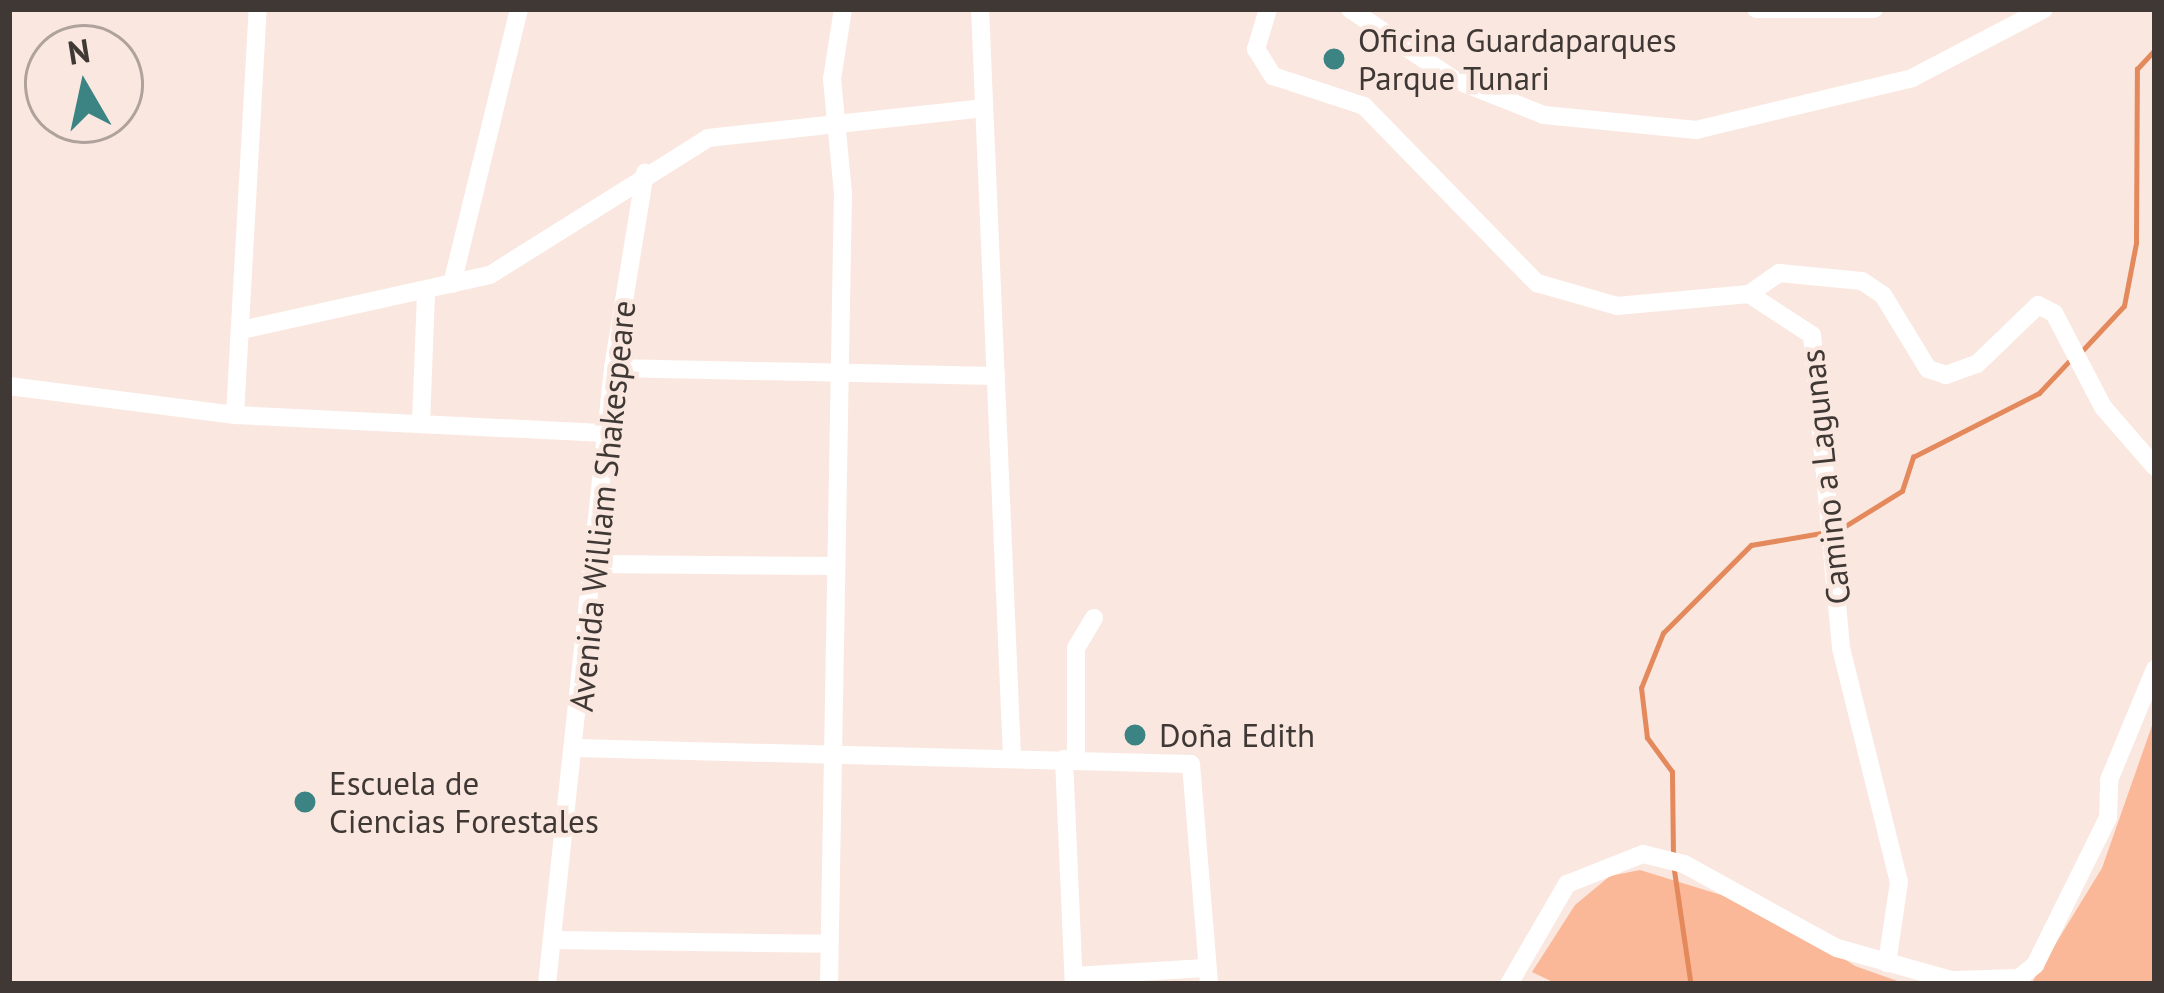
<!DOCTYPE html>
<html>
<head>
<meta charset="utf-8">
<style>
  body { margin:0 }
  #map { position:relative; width:2164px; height:993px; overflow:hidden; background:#fae8e0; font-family:"PT Sans",sans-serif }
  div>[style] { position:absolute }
  .green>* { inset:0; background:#fbb899 }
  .stream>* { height:4.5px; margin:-2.25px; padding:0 2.25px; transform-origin:2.25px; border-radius:2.25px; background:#e4895c }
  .minor>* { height:18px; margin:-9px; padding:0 9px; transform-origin:9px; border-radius:9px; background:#fff }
  .dots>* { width:33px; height:33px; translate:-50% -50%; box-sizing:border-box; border:6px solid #fae8e0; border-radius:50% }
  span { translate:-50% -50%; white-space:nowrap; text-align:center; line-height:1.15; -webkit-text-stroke:9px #fae8e0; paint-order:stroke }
  .poi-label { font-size:33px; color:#3f3835 }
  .left { translate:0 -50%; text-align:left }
  .street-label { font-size:33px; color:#3f3835 }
  .frame { position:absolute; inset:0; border:12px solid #3f3835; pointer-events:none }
  .north { position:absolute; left:24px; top:24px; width:120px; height:120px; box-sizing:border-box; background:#fae8e0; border:3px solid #afa29c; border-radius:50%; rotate:351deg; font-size:33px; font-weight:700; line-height:48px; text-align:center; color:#3f3835 }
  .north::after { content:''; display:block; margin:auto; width:42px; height:54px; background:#3c8483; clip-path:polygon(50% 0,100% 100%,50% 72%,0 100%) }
</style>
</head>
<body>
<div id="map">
  <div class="green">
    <i style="clip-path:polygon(2155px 717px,2155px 984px,2031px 984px,2102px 868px)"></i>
    <i style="clip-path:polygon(1640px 870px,1770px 910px,1855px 966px,1906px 984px,1557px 984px,1532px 972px,1575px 905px,1610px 876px)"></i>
  </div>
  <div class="stream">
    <i style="left:2080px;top:353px;width:64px;rotate:-46.9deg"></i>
    <i style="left:2124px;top:306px;width:64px;rotate:-79.2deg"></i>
    <i style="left:2136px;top:243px;width:174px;rotate:-89.7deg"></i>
    <i style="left:2137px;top:69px;width:26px;rotate:-47deg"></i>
    <i style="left:1839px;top:530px;width:74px;rotate:-31.8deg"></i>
    <i style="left:1902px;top:491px;width:36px;rotate:-72deg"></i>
    <i style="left:1913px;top:457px;width:141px;rotate:-26.9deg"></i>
    <i style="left:2039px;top:393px;width:47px;rotate:-46.7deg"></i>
    <i style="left:1673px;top:856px;width:84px;rotate:-90.7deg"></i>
    <i style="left:1672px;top:772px;width:42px;rotate:-126.3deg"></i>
    <i style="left:1647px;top:738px;width:50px;rotate:-96.8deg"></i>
    <i style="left:1641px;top:688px;width:59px;rotate:-68.2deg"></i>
    <i style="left:1663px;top:633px;width:124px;rotate:-45deg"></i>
    <i style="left:1751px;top:545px;width:77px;rotate:-9.7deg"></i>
    <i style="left:1674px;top:867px;width:118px;rotate:81.7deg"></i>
  </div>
  <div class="minor">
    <i style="left:980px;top:9px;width:750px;rotate:87.55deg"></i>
    <i style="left:1268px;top:9px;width:42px;rotate:106.7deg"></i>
    <i style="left:1256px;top:49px;width:32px;rotate:58deg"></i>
    <i style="left:1273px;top:76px;width:96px;rotate:18.2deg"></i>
    <i style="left:1364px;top:106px;width:248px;rotate:45.7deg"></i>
    <i style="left:1537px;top:283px;width:83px;rotate:16deg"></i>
    <i style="left:1617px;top:306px;width:133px;rotate:-5.2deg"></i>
    <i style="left:1749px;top:294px;width:75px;rotate:33.1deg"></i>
    <i style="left:1812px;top:335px;width:314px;rotate:84.7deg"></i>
    <i style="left:1841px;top:648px;width:241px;rotate:76.1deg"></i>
    <i style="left:1899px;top:882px;width:82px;rotate:98.4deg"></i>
    <i style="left:1350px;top:9px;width:125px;rotate:34.2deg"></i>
    <i style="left:1453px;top:79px;width:98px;rotate:21.6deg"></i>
    <i style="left:1544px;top:115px;width:153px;rotate:5.6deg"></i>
    <i style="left:1696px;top:130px;width:222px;rotate:-13.5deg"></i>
    <i style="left:1912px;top:78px;width:149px;rotate:-27.6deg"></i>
    <i style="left:1756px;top:9px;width:118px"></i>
    <i style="left:452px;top:284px;width:283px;rotate:-76.3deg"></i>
    <i style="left:1749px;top:294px;width:37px;rotate:-35deg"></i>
    <i style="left:1779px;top:273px;width:83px;rotate:5.5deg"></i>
    <i style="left:1862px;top:281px;width:25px;rotate:34deg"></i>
    <i style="left:1883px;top:295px;width:87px;rotate:58.7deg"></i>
    <i style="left:1928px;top:369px;width:19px;rotate:18deg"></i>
    <i style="left:1946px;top:375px;width:33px;rotate:-20deg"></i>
    <i style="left:1977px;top:364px;width:85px;rotate:-44deg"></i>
    <i style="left:2038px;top:305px;width:18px;rotate:27deg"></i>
    <i style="left:2054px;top:313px;width:106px;rotate:62.5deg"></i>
    <i style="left:2103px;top:407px;width:79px;rotate:49.1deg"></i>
    <i style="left:246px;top:329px;width:250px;rotate:-12.5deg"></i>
    <i style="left:490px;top:275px;width:257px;rotate:-32.1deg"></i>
    <i style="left:708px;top:138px;width:276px;rotate:-6.2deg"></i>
    <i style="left:613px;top:368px;width:383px;rotate:1.2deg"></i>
    <i style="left:9px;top:386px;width:228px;rotate:7.3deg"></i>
    <i style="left:235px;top:415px;width:371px;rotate:2.8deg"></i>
    <i style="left:235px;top:415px;width:407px;rotate:-86.8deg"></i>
    <i style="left:421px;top:423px;width:133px;rotate:-87.8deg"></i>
    <i style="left:594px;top:564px;width:238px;rotate:0.5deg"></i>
    <i style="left:576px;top:748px;width:615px;rotate:1.49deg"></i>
    <i style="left:1191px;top:764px;width:221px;rotate:85.3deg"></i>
    <i style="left:1064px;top:759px;width:225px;rotate:87.5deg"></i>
    <i style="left:1076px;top:760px;width:112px;rotate:-90deg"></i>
    <i style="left:1076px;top:648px;width:35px;rotate:-59deg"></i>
    <i style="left:552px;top:940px;width:277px;rotate:0.8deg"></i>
    <i style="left:1074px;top:976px;width:131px;rotate:-3.5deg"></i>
    <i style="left:1955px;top:980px;width:64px;rotate:-1.8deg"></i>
    <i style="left:2019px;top:978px;width:21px;rotate:-39deg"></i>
    <i style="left:2035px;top:965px;width:164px;rotate:-63.6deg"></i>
    <i style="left:2108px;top:818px;width:38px;rotate:-88deg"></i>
    <i style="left:2109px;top:780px;width:120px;rotate:-67.5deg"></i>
    <i style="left:547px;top:984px;width:620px;rotate:-83.88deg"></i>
    <i style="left:613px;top:368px;width:198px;rotate:-80.7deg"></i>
    <i style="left:829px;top:984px;width:791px;rotate:-88.99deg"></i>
    <i style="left:843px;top:193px;width:115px;rotate:-95.5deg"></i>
    <i style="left:832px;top:79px;width:71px;rotate:-81.1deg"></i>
    <i style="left:1509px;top:984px;width:116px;rotate:-59.9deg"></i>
    <i style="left:1567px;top:884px;width:82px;rotate:-21.5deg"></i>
    <i style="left:1643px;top:854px;width:42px;rotate:13.7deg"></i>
    <i style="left:1684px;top:864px;width:175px;rotate:28.8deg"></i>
    <i style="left:1837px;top:948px;width:133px;rotate:15.7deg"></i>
  </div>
  <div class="dots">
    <i style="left:1334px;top:59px;background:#3c8483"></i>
    <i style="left:1135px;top:735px;background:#3c8483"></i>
    <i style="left:305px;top:802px;background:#3c8483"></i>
  </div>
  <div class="poi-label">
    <span class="left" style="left:1358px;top:59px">Oficina Guardaparques<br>Parque Tunari</span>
    <span class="left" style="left:1159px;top:735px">Doña Edith</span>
    <span class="left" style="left:329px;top:802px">Escuela de<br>Ciencias Forestales</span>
  </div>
  <div class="street-label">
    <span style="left:1825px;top:477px;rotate:-96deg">Camino a Lagunas</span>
    <span style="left:602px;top:506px;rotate:-84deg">Avenida William Shakespeare</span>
  </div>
  <div class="frame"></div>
  <div class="north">N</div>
</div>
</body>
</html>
